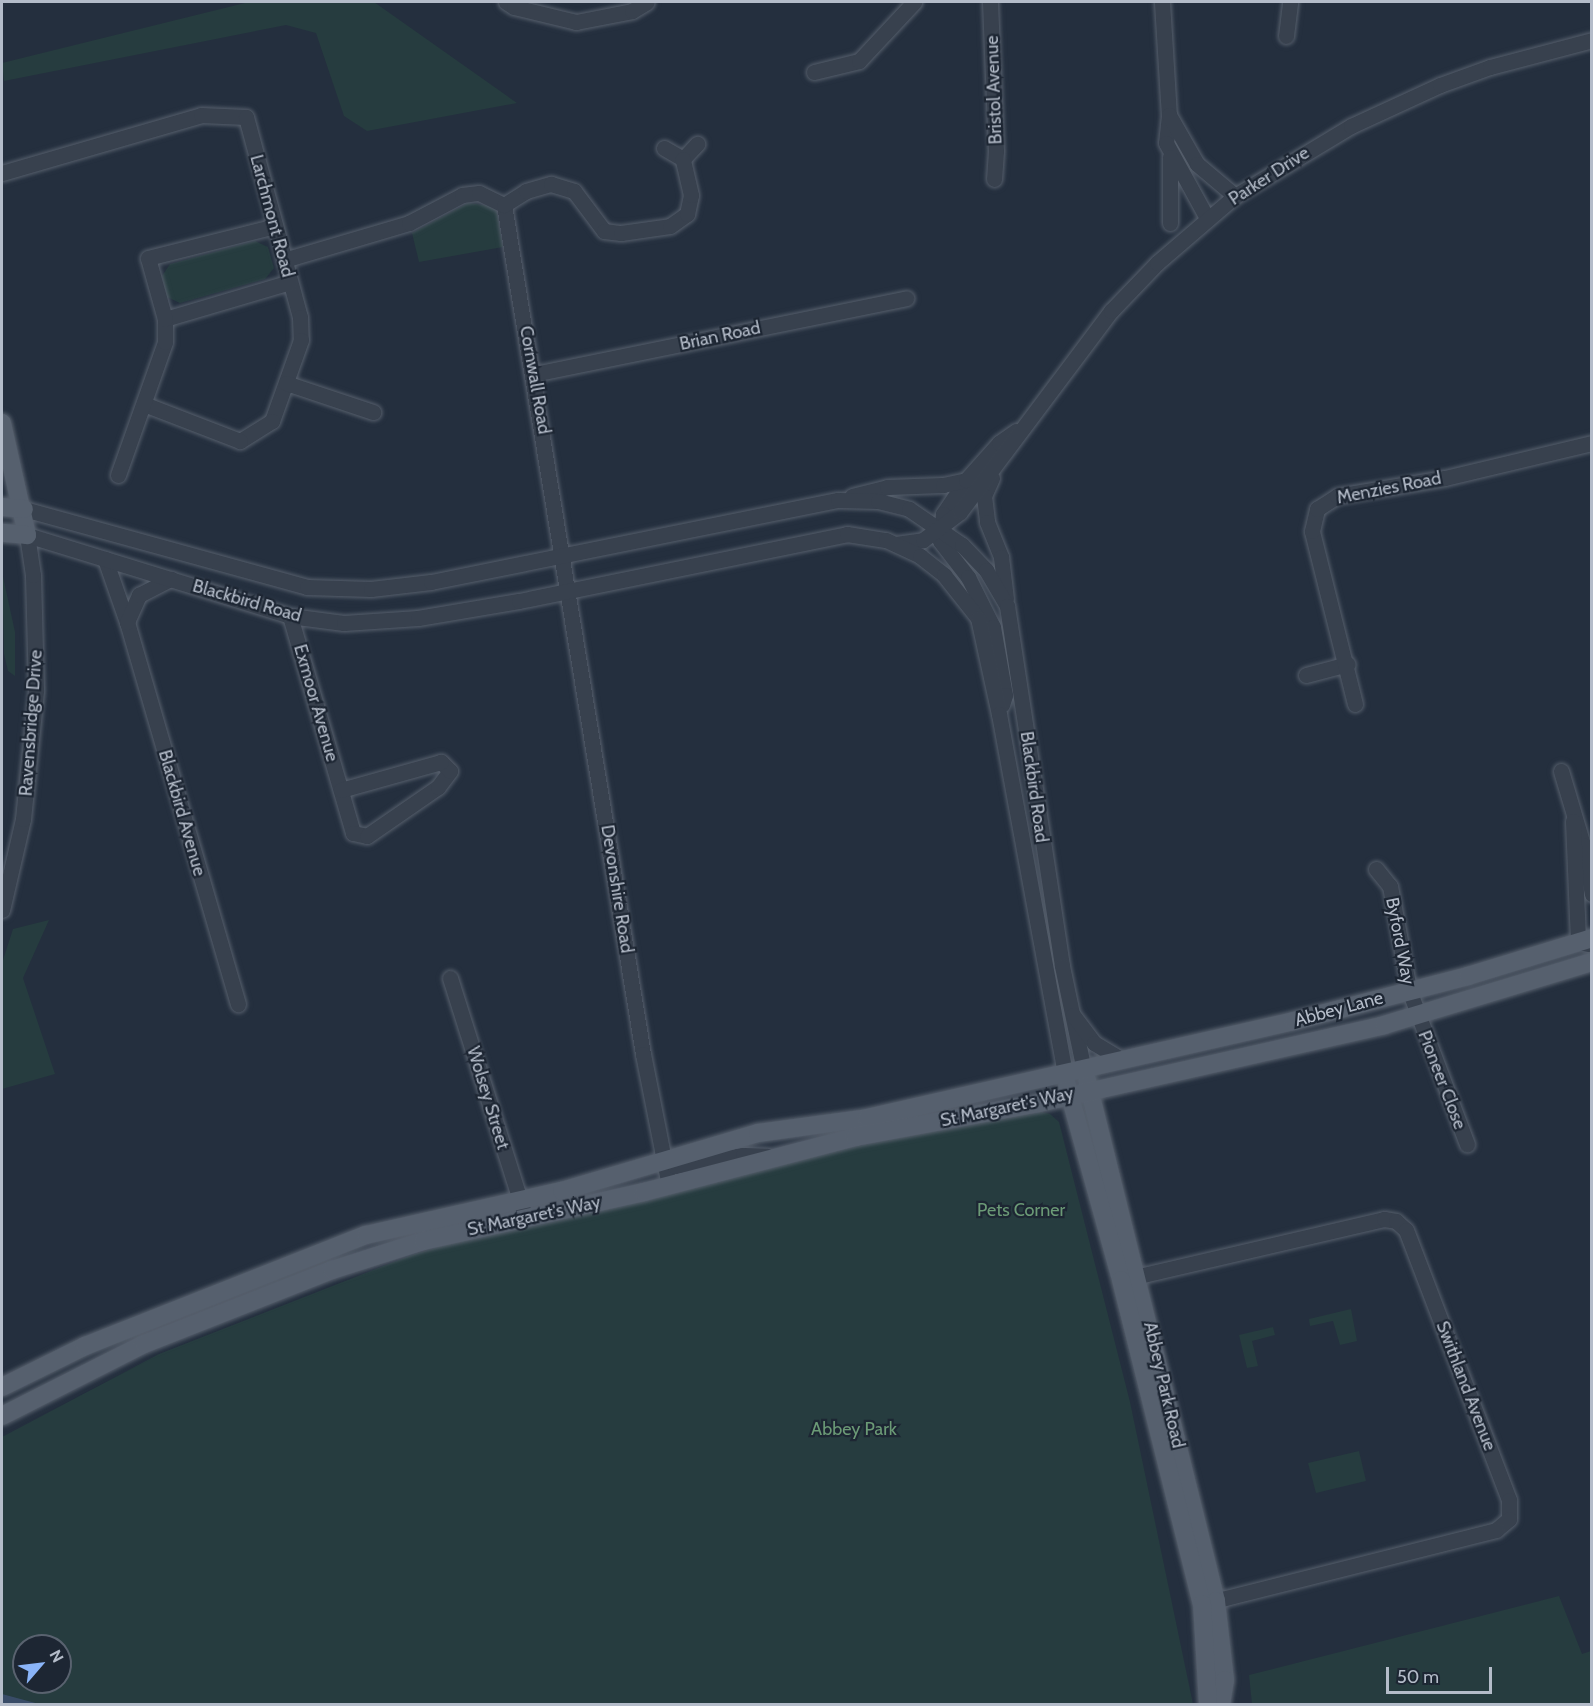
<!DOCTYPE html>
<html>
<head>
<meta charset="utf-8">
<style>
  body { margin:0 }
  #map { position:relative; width:1593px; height:1706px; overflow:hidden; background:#242f3e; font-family:Cabin,sans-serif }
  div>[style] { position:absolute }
  .green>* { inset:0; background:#263c3f }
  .water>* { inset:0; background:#394c67 }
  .roads { filter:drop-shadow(0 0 2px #565f6c) drop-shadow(0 0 2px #565f6c) }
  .minor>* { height:15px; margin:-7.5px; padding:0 7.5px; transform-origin:7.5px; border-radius:7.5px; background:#38414e }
  .major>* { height:18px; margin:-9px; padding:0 9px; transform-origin:9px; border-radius:9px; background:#56606e }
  span { translate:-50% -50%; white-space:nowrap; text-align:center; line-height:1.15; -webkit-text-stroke:4.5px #1d2633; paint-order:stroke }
  .street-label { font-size:18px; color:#b4bcc9 }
  .park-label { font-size:18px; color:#6b9a76 }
  .frame { position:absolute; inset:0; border:3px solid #b4bcc9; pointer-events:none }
  .north { position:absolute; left:12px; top:1634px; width:60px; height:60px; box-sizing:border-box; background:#1d2633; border:2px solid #59626f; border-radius:50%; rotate:62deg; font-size:16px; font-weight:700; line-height:24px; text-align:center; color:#b4bcc9 }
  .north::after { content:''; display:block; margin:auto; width:21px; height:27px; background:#8ab4f8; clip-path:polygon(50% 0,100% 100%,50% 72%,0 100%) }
  .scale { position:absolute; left:1386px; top:1667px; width:106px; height:27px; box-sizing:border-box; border:3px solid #b4bcc9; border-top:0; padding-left:8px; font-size:18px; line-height:21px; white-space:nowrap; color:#b4bcc9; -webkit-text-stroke:4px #1d2633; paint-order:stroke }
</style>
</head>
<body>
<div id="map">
  <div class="green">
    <i style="clip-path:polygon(249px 2px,374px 2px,517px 103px,367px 131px,344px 116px,316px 33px,286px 25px,4px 81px,2px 63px)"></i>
    <i style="clip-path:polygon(468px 203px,492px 206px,497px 212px,503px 247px,419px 262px,412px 233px)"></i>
    <i style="clip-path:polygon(255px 241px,268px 247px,274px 268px,265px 279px,180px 303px,167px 297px,162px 276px,170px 264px)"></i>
    <i style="clip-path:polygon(2px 572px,15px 632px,15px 676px,8px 671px,4px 654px)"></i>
    <i style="clip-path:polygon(49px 920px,23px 978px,55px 1074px,2px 1089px,2px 963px,13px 929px)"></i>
    <i style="clip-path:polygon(evenodd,1038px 1111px,1050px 1114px,1059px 1122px,1130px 1402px,1193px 1704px,2px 1704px,2px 1437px,159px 1354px,414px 1254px,510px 1226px,842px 1149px,1038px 1111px,24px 1646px,60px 1646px,60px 1682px,24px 1682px,24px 1646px)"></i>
    <i style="clip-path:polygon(1351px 1309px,1357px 1341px,1340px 1345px,1333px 1321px,1310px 1326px,1309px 1319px)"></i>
    <i style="clip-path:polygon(1273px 1327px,1275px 1335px,1252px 1341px,1258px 1366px,1247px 1368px,1239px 1335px)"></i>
    <i style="clip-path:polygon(1359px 1451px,1366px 1481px,1316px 1493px,1308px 1463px)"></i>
    <i style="clip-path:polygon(1559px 1596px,1582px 1654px,1591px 1651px,1591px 1704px,1252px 1704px,1249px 1675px)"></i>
  </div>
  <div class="water">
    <i style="clip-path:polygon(2px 1694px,39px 1704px,2px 1704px)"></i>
  </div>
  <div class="roads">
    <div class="minor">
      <i style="left:506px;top:2px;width:9px;rotate:32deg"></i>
      <i style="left:514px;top:7px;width:64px;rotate:13.6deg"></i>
      <i style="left:576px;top:22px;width:57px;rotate:-11.1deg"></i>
      <i style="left:632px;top:11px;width:17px;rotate:-31deg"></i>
      <i style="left:990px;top:2px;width:149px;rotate:87.7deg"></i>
      <i style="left:996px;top:151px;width:28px;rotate:94deg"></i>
      <i style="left:1162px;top:2px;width:113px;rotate:86.5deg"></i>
      <i style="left:1169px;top:115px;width:28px;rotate:96deg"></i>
      <i style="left:1166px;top:143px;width:85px;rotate:61.3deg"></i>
      <i style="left:1286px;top:36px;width:34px;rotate:-83deg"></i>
      <i style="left:814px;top:72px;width:46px;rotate:-13.7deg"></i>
      <i style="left:859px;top:61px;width:81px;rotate:-47deg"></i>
      <i style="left:1169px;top:115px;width:56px;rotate:60.3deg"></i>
      <i style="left:1197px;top:164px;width:50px;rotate:40.1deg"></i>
      <i style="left:664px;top:148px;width:22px;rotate:30deg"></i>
      <i style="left:683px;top:159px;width:21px;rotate:-47deg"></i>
      <i style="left:1170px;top:157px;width:66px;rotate:90deg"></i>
      <i style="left:2px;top:173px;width:207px;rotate:-16.2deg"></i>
      <i style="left:201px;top:115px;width:45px;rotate:2.5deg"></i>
      <i style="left:246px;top:117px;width:207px;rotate:74.9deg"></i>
      <i style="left:300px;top:317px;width:23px;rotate:88deg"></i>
      <i style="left:301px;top:340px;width:86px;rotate:109.7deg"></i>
      <i style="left:272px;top:421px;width:38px;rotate:148deg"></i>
      <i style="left:240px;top:441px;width:103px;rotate:-158.9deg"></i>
      <i style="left:504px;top:205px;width:860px;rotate:80.7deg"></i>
      <i style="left:643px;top:1054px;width:134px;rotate:78.8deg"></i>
      <i style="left:284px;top:260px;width:130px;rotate:-16.5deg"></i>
      <i style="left:409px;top:223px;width:60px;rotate:-27.8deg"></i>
      <i style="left:462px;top:195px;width:17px;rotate:-7deg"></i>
      <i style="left:479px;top:193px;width:28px;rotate:26deg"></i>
      <i style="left:504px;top:205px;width:26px;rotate:-32deg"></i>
      <i style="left:526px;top:191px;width:26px;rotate:-16deg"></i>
      <i style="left:551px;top:184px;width:24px;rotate:17deg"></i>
      <i style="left:574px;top:191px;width:50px;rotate:53.1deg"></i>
      <i style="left:604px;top:231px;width:17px;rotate:7deg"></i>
      <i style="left:621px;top:233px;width:49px;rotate:-8.1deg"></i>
      <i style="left:670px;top:226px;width:21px;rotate:-35deg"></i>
      <i style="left:687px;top:214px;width:19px;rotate:-78deg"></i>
      <i style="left:691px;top:195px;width:37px;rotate:-103deg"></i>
      <i style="left:165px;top:319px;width:130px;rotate:-16.5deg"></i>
      <i style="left:534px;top:374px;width:380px;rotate:-11.5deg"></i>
      <i style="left:286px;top:383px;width:92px;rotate:18.4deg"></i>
      <i style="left:118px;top:475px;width:141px;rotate:-70.5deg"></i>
      <i style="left:165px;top:342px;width:23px;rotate:-90deg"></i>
      <i style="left:165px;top:319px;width:63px;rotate:-105.6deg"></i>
      <i style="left:148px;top:258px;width:131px;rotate:-14.1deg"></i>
      <i style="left:992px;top:478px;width:20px;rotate:114deg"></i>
      <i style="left:984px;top:496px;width:26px;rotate:83deg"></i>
      <i style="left:987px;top:522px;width:38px;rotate:68deg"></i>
      <i style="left:1001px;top:557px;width:42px;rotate:83.2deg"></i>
      <i style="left:966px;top:480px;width:41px;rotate:124.1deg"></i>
      <i style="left:943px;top:514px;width:27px;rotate:96deg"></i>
      <i style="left:940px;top:541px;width:46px;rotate:52.1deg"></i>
      <i style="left:968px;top:577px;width:56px;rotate:63.4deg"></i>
      <i style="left:993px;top:627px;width:69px;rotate:80deg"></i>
      <i style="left:1005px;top:695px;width:10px;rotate:107deg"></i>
      <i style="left:852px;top:496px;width:36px;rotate:-14deg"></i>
      <i style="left:887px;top:487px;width:56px;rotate:-2deg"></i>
      <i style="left:943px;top:485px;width:24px;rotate:-12deg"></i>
      <i style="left:966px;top:480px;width:50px;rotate:-48.3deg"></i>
      <i style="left:999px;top:443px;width:21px;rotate:-35deg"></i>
      <i style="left:24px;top:509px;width:294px;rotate:15.4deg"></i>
      <i style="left:307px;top:587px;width:64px;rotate:1.8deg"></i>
      <i style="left:371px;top:589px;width:60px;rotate:-6.7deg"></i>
      <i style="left:431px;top:582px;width:415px;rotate:-11.4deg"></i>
      <i style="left:838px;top:500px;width:40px;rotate:1.4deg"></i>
      <i style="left:878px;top:501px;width:32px;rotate:14deg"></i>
      <i style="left:909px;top:509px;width:64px;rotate:34.2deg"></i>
      <i style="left:962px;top:545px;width:35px;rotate:46deg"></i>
      <i style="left:986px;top:570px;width:42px;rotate:59.7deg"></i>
      <i style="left:1007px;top:606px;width:364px;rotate:81.3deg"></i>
      <i style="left:1062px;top:966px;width:106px;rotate:78.1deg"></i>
      <i style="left:896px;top:544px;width:27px;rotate:-8deg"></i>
      <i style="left:923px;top:540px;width:46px;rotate:-37.1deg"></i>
      <i style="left:960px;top:512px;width:251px;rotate:-53.1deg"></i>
      <i style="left:1111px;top:311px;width:66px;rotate:-46.2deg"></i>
      <i style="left:1157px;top:263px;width:103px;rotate:-40.7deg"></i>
      <i style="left:1235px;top:196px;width:135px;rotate:-31.1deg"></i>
      <i style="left:1351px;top:126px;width:98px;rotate:-24.7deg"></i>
      <i style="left:1440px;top:85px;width:53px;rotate:-19.8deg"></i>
      <i style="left:1490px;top:67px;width:106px;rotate:-14.8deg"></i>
      <i style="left:105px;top:559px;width:67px;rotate:70.8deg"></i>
      <i style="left:127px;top:622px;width:398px;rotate:73.8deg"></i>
      <i style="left:290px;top:616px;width:226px;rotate:73.8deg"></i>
      <i style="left:353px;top:833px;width:14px;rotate:12deg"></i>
      <i style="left:367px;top:836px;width:86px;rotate:-34.6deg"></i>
      <i style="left:438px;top:787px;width:20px;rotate:-53deg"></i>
      <i style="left:450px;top:771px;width:13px;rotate:-135deg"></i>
      <i style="left:441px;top:762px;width:104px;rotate:164.4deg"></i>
      <i style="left:127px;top:622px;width:30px;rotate:-66deg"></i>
      <i style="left:139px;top:595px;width:36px;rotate:-27deg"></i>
      <i style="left:1306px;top:675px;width:43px;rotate:-14.7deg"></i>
      <i style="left:1355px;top:704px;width:178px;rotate:-104deg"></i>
      <i style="left:1312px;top:531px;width:23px;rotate:-77deg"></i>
      <i style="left:1317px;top:509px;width:24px;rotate:-33deg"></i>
      <i style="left:1337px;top:496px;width:109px;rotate:-9.5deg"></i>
      <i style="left:1445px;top:478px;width:151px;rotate:-13.4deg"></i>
      <i style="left:1561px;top:771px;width:77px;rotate:73.4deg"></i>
      <i style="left:1583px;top:845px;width:50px;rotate:79.6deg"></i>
      <i style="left:1573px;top:821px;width:121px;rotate:87.6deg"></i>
      <i style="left:1578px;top:942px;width:10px;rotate:11deg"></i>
      <i style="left:1376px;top:869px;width:22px;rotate:51deg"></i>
      <i style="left:1390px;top:886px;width:106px;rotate:79.6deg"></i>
      <i style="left:1409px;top:990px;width:165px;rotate:69.4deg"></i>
      <i style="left:2px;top:910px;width:93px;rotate:-77deg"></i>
      <i style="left:23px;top:819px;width:130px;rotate:-84.2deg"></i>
      <i style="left:36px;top:690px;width:115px;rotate:-91.5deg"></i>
      <i style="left:33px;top:575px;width:40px;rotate:-98.5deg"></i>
      <i style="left:27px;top:535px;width:275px;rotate:17.1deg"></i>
      <i style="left:290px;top:616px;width:54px;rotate:7.4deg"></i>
      <i style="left:344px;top:623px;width:74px;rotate:-3.9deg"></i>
      <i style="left:418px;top:618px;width:102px;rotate:-9.6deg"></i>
      <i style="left:519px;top:601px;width:335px;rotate:-11.5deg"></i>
      <i style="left:847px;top:534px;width:39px;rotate:9deg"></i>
      <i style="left:886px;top:540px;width:38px;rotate:25deg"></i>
      <i style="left:920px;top:556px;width:31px;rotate:38deg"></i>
      <i style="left:944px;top:575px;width:55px;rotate:51.7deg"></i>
      <i style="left:978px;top:618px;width:98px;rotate:77.7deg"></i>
      <i style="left:999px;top:714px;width:366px;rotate:79.6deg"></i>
      <i style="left:450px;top:978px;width:243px;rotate:72.5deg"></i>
      <i style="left:1073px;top:1015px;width:35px;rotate:53deg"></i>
      <i style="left:1094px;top:1043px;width:33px;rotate:31deg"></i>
      <i style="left:665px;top:1158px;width:13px;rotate:39deg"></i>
      <i style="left:675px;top:1166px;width:69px;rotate:-9.2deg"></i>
      <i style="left:743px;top:1155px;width:24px;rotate:2deg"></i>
      <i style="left:1126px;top:1279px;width:265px;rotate:-13.1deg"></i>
      <i style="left:1384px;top:1219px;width:12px;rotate:9deg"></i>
      <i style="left:1396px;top:1221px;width:13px;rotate:42deg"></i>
      <i style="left:1406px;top:1230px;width:289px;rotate:69.1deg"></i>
      <i style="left:1509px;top:1500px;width:19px;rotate:90deg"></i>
      <i style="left:1509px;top:1519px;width:17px;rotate:140deg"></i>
      <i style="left:1496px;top:1530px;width:300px;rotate:165.9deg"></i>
    </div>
    <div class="major">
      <i style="left:2px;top:423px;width:115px;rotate:77.4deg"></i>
      <i style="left:27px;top:535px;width:25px;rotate:-175deg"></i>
      <i style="left:2px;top:507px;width:22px;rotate:5deg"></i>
      <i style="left:1087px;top:1080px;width:537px;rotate:76.09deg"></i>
      <i style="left:1216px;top:1601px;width:80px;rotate:83.5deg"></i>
      <i style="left:1225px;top:1680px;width:24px;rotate:99deg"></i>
      <i style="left:1067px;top:1085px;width:202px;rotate:74.5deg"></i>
      <i style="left:1121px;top:1280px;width:334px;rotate:76deg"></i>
      <i style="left:1202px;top:1604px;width:100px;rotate:86.6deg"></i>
      <i style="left:2px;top:1387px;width:93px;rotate:-26.3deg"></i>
      <i style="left:85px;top:1346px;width:302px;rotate:-21.6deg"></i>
      <i style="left:366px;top:1235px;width:201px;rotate:-12.7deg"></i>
      <i style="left:562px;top:1191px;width:204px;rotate:-16.5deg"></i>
      <i style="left:758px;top:1133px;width:110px;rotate:-7.8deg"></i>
      <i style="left:867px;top:1118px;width:438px;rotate:-12.8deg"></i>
      <i style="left:1294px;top:1021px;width:180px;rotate:-14.5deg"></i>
      <i style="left:1468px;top:976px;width:130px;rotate:-17deg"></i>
      <i style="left:2px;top:1416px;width:159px;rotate:-26.9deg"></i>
      <i style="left:144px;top:1344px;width:202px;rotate:-21.5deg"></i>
      <i style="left:332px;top:1270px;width:96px;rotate:-17.7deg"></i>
      <i style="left:423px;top:1241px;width:226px;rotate:-12.5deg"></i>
      <i style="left:644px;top:1192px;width:218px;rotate:-14.6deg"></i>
      <i style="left:855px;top:1137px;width:187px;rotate:-10.5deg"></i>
      <i style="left:1039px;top:1103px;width:354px;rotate:-12.7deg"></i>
      <i style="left:1384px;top:1025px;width:217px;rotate:-16.9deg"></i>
    </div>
  </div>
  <div class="street-label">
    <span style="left:994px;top:90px;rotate:-92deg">Bristol Avenue</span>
    <span style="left:1269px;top:176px;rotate:-33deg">Parker Drive</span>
    <span style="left:272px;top:216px;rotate:75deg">Larchmont Road</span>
    <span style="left:720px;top:336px;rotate:-12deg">Brian Road</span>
    <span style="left:535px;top:380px;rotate:80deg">Cornwall Road</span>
    <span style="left:1389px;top:488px;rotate:-11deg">Menzies Road</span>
    <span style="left:247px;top:601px;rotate:16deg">Blackbird Road</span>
    <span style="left:316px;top:703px;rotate:74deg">Exmoor Avenue</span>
    <span style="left:31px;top:723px;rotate:-86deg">Ravensbridge Drive</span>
    <span style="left:1034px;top:787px;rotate:82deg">Blackbird Road</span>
    <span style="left:182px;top:813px;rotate:74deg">Blackbird Avenue</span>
    <span style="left:617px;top:889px;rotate:81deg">Devonshire Road</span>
    <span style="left:1400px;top:941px;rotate:79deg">Byford Way</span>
    <span style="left:1339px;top:1009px;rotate:-15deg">Abbey Lane</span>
    <span style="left:1442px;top:1080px;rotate:69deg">Pioneer Close</span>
    <span style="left:488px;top:1098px;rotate:73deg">Wolsey Street</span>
    <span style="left:1007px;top:1107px;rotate:-12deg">St Margaret's Way</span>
    <span style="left:534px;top:1216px;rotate:-12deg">St Margaret's Way</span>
    <span style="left:1164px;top:1385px;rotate:77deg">Abbey Park Road</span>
    <span style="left:1466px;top:1386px;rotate:69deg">Swithland Avenue</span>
  </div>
  <div class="park-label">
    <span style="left:1021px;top:1210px">Pets Corner</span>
    <span style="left:854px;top:1429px">Abbey Park</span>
  </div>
  <div class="frame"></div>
  <div class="north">N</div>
  <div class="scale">50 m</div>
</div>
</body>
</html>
